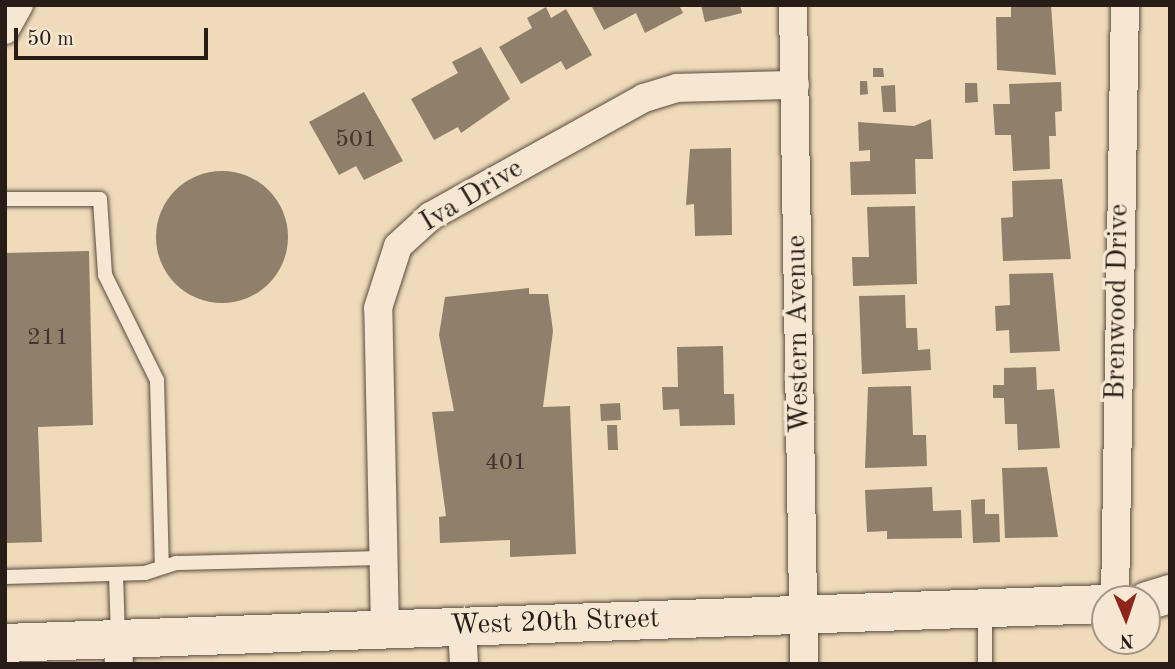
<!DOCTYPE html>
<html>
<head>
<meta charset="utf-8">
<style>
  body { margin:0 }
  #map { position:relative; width:1175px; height:669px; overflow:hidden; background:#efdab9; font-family:"Old Standard TT",serif }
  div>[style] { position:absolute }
  .building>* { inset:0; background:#8f7f6b }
  .round { border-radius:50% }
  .roads { filter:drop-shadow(0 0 2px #594c3f) drop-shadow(0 0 2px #594c3f) }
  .lane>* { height:14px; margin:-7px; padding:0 7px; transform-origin:7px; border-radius:7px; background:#f5e7d2 }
  .street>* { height:28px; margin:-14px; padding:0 14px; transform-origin:14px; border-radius:14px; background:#f5e7d2 }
  .secondary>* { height:38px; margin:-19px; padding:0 19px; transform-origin:19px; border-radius:19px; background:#f5e7d2 }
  span { translate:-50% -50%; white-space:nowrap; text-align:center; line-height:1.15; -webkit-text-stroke:7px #f5e7d2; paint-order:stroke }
  .number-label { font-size:24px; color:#41352b }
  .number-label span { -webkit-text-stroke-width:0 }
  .street-label { font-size:28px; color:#271c16 }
  .frame { position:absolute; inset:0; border:7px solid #271c16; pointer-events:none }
  .north { position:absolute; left:1091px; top:585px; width:70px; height:70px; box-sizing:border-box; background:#f5e7d2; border:2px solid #a39687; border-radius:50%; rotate:178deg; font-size:19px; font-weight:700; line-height:28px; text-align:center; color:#271c16 }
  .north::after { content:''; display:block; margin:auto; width:24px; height:32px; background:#8f2418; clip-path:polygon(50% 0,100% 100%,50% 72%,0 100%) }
  .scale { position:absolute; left:14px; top:28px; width:194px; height:32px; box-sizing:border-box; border:4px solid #271c16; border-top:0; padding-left:9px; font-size:21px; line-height:24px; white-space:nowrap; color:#271c16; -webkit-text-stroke:5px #f5e7d2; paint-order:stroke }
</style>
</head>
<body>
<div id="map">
  <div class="building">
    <i style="clip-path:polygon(591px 5px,679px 5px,683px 13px,645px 33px,636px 13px,604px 30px)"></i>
    <i style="clip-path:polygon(701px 5px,740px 5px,742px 13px,705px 22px)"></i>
    <i style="clip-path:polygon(1011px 5px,1051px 5px,1056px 75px,997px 70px,996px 17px,1011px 17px)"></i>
    <i style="clip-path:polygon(546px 7px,551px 18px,566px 9px,592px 55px,566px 70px,561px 61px,521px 84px,499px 47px,532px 28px,527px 18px)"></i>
    <i style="clip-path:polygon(481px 47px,510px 99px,461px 133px,458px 127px,434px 140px,411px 99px,458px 73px,452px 62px)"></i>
    <i style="clip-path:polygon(873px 68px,883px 68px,884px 77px,873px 77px)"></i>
    <i style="clip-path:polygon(860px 81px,867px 81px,868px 94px,860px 95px)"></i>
    <i style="clip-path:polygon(1061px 82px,1062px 111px,1055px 112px,1056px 136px,1049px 136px,1050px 169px,1013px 171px,1011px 135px,995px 135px,993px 104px,1010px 104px,1009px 84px)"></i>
    <i style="clip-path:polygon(965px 83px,977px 83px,978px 102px,965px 103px)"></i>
    <i style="clip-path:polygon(895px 85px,896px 112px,883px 112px,881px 86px)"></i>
    <i style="clip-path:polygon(364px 92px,403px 161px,364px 180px,356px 166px,339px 175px,309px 122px)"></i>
    <i style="clip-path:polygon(931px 119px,933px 159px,915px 159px,916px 194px,851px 195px,850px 162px,870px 161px,870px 150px,859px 151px,858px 122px,914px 126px)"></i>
    <i style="clip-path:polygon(731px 148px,732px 235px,695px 236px,694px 204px,686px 205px,690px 149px)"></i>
    <i class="round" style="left:156px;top:171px;width:132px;height:132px"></i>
    <i style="clip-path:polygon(1062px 179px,1071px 259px,1003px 261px,1001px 218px,1013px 217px,1012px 181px)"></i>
    <i style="clip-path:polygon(915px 206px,917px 284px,853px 286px,852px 257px,869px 257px,867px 207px)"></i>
    <i style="clip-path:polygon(89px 251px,93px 425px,38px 427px,42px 542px,5px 543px,5px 253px)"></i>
    <i style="clip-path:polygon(1053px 273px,1060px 351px,1010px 353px,1009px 330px,996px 331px,995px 306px,1010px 305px,1009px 274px)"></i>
    <i style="clip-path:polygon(529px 288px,529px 294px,548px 294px,553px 331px,543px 407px,570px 406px,576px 554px,510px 557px,510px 540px,440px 543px,439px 517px,446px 516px,432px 412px,454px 411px,439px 335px,445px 297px)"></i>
    <i style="clip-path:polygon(905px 295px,906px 328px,917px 328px,918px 350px,930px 349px,931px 370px,862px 374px,859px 296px)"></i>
    <i style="clip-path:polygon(723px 346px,724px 394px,734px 394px,735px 425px,680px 426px,679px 409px,663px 410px,662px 387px,678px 387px,677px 347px)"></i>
    <i style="clip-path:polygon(1036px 367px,1037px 390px,1054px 389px,1060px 448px,1018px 450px,1017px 424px,1005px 424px,1004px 398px,993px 398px,993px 385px,1004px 385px,1004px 368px)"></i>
    <i style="clip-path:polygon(911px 386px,913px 435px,926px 435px,927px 466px,865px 468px,868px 387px)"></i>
    <i style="clip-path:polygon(620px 403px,621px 420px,601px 421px,600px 404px)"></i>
    <i style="clip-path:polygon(607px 425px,617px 425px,618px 450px,608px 450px)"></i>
    <i style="clip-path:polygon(1047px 467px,1058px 537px,1005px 538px,1002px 468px)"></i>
    <i style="clip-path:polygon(932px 487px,933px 511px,961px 510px,962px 538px,887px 539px,887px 531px,867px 532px,865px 490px)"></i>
    <i style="clip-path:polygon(985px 499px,985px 514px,999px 514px,1000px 542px,973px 543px,971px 500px)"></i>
  </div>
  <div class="roads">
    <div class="lane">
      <i style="left:5px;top:199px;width:95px"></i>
      <i style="left:100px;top:199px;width:76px;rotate:86.2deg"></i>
      <i style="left:105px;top:275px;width:117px;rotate:63.7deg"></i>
      <i style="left:157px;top:380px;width:187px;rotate:88.5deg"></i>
      <i style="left:116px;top:574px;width:63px;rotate:88.2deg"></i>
      <i style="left:5px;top:577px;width:140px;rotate:-1.6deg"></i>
      <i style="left:145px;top:573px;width:33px;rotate:-18deg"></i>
      <i style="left:176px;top:563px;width:208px;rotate:-1.4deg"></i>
      <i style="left:985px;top:609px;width:55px;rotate:90deg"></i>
    </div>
    <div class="street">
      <i style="left:793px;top:5px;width:659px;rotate:89.04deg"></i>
      <i style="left:5px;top:30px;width:29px;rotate:-61deg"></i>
      <i style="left:1115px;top:599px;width:594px;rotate:-89.04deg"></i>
      <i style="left:462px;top:626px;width:38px;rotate:87deg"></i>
      <i style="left:385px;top:629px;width:321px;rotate:-91.2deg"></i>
      <i style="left:378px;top:308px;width:65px;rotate:-72.1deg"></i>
      <i style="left:398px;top:246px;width:45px;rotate:-42.3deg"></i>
      <i style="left:431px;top:216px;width:244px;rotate:-29deg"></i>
      <i style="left:644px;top:98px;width:34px;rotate:-17deg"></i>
      <i style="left:677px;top:88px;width:118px;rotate:-1.5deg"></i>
      <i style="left:118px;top:639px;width:25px;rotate:88deg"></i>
    </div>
    <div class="secondary">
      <i style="left:1147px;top:601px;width:24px;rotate:-17deg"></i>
      <i style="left:5px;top:643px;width:1101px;rotate:-2.03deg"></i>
    </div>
  </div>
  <div class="number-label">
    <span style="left:356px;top:141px">501</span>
    <span style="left:48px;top:339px">211</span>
    <span style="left:506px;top:464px">401</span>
  </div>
  <div class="street-label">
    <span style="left:472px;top:196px;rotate:-31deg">Iva Drive</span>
    <span style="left:1118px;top:302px;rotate:-89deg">Brenwood Drive</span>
    <span style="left:799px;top:334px;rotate:-91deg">Western Avenue</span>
    <span style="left:555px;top:623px;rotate:-2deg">West 20th Street</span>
  </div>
  <div class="frame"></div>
  <div class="north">N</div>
  <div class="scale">50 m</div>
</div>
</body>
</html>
